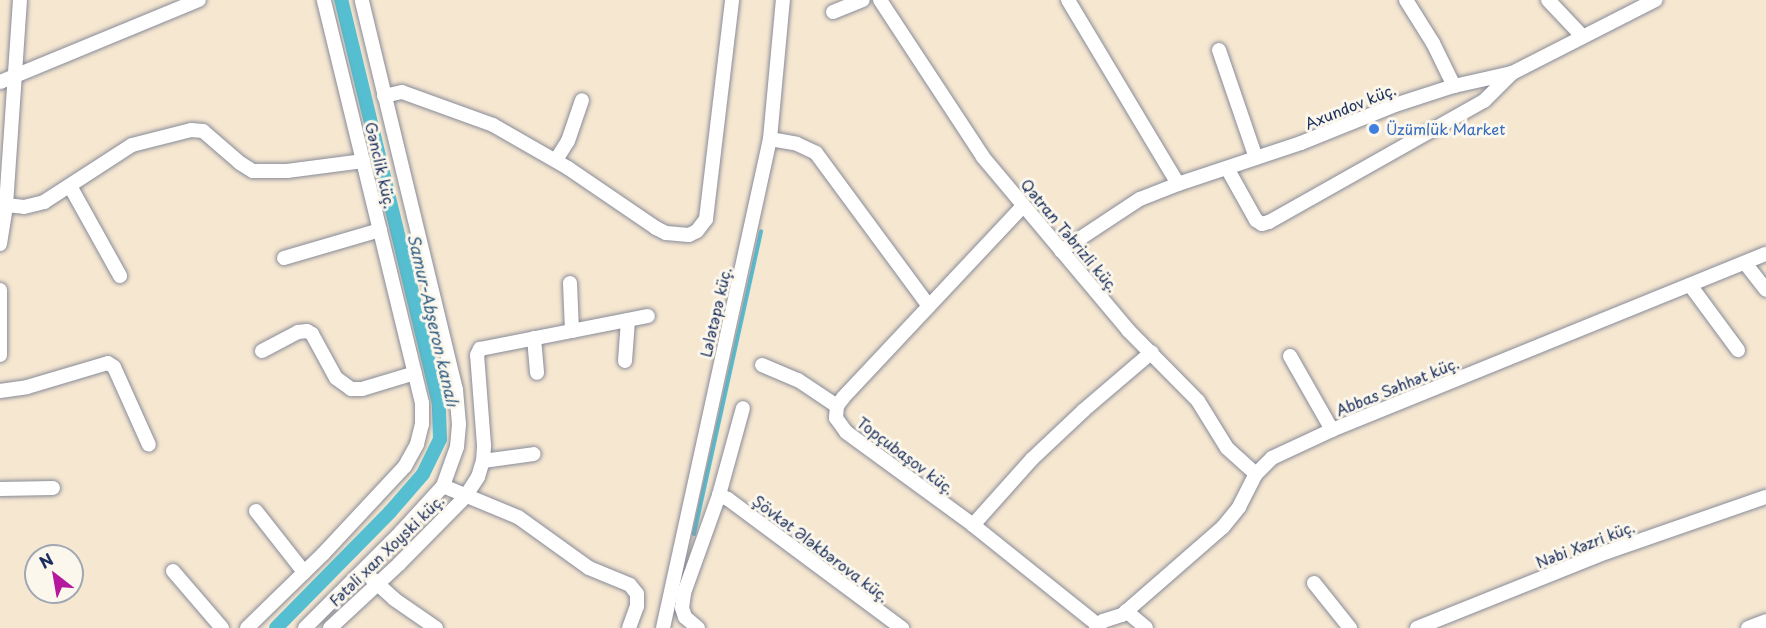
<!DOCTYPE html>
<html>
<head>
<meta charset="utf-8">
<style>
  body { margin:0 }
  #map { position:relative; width:1766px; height:628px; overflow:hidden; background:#f6e7d1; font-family:"Playpen Sans",sans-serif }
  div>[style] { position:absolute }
  .stream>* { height:4px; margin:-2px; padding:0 2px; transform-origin:2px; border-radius:2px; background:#55bfd1 }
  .canal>* { height:14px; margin:-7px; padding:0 7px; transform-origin:7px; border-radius:7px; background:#55bfd1 }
  .roads { filter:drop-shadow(0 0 2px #888b98) drop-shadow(0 0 2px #888b98) }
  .street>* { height:14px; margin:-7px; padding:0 7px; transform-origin:7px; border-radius:7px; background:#fff }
  .dots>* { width:16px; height:16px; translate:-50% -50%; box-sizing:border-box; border:3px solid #fbf7ec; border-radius:50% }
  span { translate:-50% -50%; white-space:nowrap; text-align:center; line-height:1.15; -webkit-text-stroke:6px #fbf7ec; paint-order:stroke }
  .street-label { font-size:15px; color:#1b2f5e }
  .shop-label { font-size:15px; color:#366cbe }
  .left { translate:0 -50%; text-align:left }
  .water-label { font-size:16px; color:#2c5a80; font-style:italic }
  .north { position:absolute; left:24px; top:544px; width:60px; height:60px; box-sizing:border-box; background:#fbf7ec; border:2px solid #a1a7b3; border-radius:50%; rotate:329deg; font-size:16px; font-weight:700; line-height:24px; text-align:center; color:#1b2f5e }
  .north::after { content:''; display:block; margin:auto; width:21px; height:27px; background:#b5179e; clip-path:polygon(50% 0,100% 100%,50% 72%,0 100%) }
</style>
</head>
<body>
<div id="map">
  <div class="stream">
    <i style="left:694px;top:534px;width:310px;rotate:-77.5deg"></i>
  </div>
  <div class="canal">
    <i style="left:276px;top:628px;width:163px;rotate:-45.5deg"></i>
    <i style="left:390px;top:512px;width:50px;rotate:-49deg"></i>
    <i style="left:423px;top:474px;width:39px;rotate:-64deg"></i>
    <i style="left:440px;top:439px;width:35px;rotate:-92deg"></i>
    <i style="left:439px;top:404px;width:416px;rotate:-103.6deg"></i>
  </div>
  <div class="roads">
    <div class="street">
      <i style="left:880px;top:0;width:188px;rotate:56.7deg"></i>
      <i style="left:983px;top:157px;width:226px;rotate:50deg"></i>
      <i style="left:1128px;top:330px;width:100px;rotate:45.4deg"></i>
      <i style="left:1198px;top:401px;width:55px;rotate:58.3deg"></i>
      <i style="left:1227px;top:448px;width:39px;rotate:42deg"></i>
      <i style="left:1068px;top:0;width:214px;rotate:59.1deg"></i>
      <i style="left:1406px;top:0;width:51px;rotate:57.9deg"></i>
      <i style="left:1433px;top:43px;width:48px;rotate:64deg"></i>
      <i style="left:1548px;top:0;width:50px;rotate:46.6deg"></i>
      <i style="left:833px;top:12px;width:32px;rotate:-22deg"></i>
      <i style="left:1219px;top:50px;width:114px;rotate:71.1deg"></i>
      <i style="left:0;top:82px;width:215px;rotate:-22.4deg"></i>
      <i style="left:384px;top:96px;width:18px;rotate:-13deg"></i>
      <i style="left:402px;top:92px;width:97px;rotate:19.9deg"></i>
      <i style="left:493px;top:125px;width:86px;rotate:29.8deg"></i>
      <i style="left:568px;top:168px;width:107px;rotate:34.3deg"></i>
      <i style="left:656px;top:228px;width:11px;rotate:27deg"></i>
      <i style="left:666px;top:233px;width:23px;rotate:5deg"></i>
      <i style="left:689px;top:235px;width:9px;rotate:-27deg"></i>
      <i style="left:697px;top:231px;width:15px;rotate:-53deg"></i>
      <i style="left:706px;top:219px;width:221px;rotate:-83.2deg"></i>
      <i style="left:770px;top:139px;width:27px;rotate:10deg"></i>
      <i style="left:797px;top:144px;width:21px;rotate:25deg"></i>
      <i style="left:816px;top:153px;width:190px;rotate:53.6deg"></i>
      <i style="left:556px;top:160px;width:22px;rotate:-58deg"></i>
      <i style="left:568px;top:141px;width:43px;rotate:-71.1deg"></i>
      <i style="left:1227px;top:168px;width:60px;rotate:60.9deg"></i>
      <i style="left:1256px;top:220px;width:7px;rotate:34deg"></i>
      <i style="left:1262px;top:224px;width:7px;rotate:-16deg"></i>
      <i style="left:1269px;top:222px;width:247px;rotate:-29.4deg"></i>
      <i style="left:1484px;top:101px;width:40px;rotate:-45deg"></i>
      <i style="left:70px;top:186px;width:103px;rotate:60.9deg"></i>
      <i style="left:6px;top:205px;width:18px;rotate:6deg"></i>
      <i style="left:24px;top:207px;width:21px;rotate:-14deg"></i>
      <i style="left:44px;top:202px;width:105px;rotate:-32.9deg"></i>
      <i style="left:132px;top:145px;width:61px;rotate:-14.3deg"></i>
      <i style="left:191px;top:130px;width:12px;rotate:5deg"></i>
      <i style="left:203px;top:131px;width:49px;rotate:40.9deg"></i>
      <i style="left:240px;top:163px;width:15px;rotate:32deg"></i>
      <i style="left:253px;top:171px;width:34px"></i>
      <i style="left:287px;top:171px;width:77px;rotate:-7.5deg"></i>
      <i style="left:1023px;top:206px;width:263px;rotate:133.2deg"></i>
      <i style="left:843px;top:398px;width:10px;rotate:127deg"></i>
      <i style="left:837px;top:406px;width:12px;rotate:95deg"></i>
      <i style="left:836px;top:418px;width:17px;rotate:54deg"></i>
      <i style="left:846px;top:432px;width:157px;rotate:36.2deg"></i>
      <i style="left:973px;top:525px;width:160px;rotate:38.7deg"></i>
      <i style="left:0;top:244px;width:39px;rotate:-81deg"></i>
      <i style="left:6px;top:205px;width:205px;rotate:-86.1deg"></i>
      <i style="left:1061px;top:251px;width:95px;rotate:-33.4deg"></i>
      <i style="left:1140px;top:199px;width:41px;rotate:-21.5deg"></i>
      <i style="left:1178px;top:184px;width:130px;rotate:-18.4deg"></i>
      <i style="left:1301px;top:143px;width:101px;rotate:-22deg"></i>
      <i style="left:1395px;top:105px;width:62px;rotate:-17.9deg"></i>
      <i style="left:1454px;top:86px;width:59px;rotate:-12.6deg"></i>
      <i style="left:1512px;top:73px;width:161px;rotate:-27deg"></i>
      <i style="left:284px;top:258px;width:100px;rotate:-16.3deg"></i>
      <i style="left:1745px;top:263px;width:34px;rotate:52deg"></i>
      <i style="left:570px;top:283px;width:48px;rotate:87.6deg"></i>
      <i style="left:1690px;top:285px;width:81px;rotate:53.6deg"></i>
      <i style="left:0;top:290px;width:65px;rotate:90deg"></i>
      <i style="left:534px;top:338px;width:35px;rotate:85deg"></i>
      <i style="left:262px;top:351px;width:41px;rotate:-27.8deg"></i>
      <i style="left:298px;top:332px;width:9px;rotate:-6deg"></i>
      <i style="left:307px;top:331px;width:6px;rotate:31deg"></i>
      <i style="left:312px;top:334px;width:50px;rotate:61.4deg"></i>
      <i style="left:336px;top:378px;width:19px;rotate:36deg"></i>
      <i style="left:351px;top:389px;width:11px"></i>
      <i style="left:362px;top:389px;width:55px;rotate:-16.8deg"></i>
      <i style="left:1290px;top:356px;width:85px;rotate:60.4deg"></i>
      <i style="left:625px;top:361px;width:41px;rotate:-85.8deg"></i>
      <i style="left:762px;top:365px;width:39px;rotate:23deg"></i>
      <i style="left:798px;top:380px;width:47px;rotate:33.7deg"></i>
      <i style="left:0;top:391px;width:27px;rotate:-8deg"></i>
      <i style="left:27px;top:387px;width:84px;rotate:-16.5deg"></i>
      <i style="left:108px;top:363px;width:7px;rotate:34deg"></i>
      <i style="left:114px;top:367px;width:85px;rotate:65.8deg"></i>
      <i style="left:483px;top:461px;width:51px;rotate:-7.8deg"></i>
      <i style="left:443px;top:486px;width:81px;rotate:22.5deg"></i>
      <i style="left:518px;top:517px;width:87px;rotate:35.7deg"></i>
      <i style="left:589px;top:568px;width:44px;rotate:22.5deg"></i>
      <i style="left:630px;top:585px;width:11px;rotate:52deg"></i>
      <i style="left:637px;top:594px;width:12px;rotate:90deg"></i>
      <i style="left:637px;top:606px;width:23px;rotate:110deg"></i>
      <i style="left:0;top:489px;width:53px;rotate:-1.1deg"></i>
      <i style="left:719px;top:495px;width:10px;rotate:24deg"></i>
      <i style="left:728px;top:499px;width:217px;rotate:36.6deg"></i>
      <i style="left:256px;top:511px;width:78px;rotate:51.8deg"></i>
      <i style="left:973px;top:525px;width:89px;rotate:-48.2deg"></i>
      <i style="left:1032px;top:459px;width:71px;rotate:-43.3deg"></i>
      <i style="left:1084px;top:410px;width:89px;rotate:-40.5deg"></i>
      <i style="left:173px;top:571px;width:75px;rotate:49.3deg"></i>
      <i style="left:371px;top:578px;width:31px;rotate:42deg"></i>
      <i style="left:394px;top:599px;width:51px;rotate:34.6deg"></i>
      <i style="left:1314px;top:583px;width:58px;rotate:51.3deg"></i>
      <i style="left:1126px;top:611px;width:26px;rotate:40deg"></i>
      <i style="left:247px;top:628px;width:106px;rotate:-44.2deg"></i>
      <i style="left:323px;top:554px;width:120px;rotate:-47deg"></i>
      <i style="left:405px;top:466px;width:25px;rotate:-61deg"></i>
      <i style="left:417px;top:444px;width:21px;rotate:-76deg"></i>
      <i style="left:422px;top:424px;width:21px;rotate:-90deg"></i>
      <i style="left:422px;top:403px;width:415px;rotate:-103.7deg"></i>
      <i style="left:305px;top:628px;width:136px;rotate:-45deg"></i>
      <i style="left:401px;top:532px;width:62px;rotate:-47.6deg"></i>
      <i style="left:443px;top:486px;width:41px;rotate:-70.3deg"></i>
      <i style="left:457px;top:447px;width:23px;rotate:-85deg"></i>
      <i style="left:459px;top:424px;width:34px;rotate:-95deg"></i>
      <i style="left:456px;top:390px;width:401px;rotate:-103.6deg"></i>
      <i style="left:330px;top:628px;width:94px;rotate:-42.8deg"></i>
      <i style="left:399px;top:564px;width:94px;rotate:-45.4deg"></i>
      <i style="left:465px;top:497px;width:24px;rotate:-57deg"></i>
      <i style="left:478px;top:477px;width:17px;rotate:-73deg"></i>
      <i style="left:483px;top:461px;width:16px;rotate:-86deg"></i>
      <i style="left:484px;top:445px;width:90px;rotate:-94.4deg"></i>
      <i style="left:477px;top:355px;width:7px;rotate:-63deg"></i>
      <i style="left:480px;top:349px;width:171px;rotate:-11.1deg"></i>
      <i style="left:663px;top:628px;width:501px;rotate:-77.66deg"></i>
      <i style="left:770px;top:139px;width:140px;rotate:-84.7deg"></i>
      <i style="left:698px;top:628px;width:17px;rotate:-140deg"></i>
      <i style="left:685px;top:617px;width:9px;rotate:-108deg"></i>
      <i style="left:682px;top:608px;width:15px;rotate:-82deg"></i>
      <i style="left:684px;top:593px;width:104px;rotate:-70.3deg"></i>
      <i style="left:719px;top:495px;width:90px;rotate:-74.6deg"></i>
      <i style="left:1096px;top:628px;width:10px;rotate:-45deg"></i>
      <i style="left:1103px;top:621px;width:20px;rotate:-18deg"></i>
      <i style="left:1122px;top:615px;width:134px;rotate:-41.1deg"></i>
      <i style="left:1223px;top:527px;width:26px;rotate:-51deg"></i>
      <i style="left:1239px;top:507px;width:37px;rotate:-63deg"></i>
      <i style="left:1256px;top:474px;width:23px;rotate:-45deg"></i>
      <i style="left:1272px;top:458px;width:66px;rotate:-25deg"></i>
      <i style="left:1332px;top:430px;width:468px;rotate:-22.1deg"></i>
      <i style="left:1417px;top:628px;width:205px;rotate:-21.8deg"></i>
      <i style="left:1607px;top:552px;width:168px;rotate:-19.1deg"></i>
      <i style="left:1748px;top:628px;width:19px;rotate:-21deg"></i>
    </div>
  </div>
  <div class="dots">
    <i style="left:1374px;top:129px;background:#3f7fe0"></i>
  </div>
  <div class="street-label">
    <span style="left:1350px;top:106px;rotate:-22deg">Axundov küç.</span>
    <span style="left:381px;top:165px;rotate:77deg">Gənclik küç.</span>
    <span style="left:1070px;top:235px;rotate:50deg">Qətran Təbrizli küç.</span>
    <span style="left:715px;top:312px;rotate:-77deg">Lələtəpə küç.</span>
    <span style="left:1397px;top:386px;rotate:-22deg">Abbas Səhhət küç.</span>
    <span style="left:906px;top:455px;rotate:37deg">Topçubaşov küç.</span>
    <span style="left:1585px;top:544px;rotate:-21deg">Nəbi Xəzri küç.</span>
    <span style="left:821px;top:548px;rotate:37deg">Şövkət Ələkbərova küç.</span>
    <span style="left:386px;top:550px;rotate:-44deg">Fətəli xan Xoyski küç.</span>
  </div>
  <div class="shop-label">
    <span class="left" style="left:1386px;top:129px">Üzümlük Market</span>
  </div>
  <div class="water-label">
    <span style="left:434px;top:320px;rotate:77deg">Samur-Abşeron kanalı</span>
  </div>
  <div class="north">N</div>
</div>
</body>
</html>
